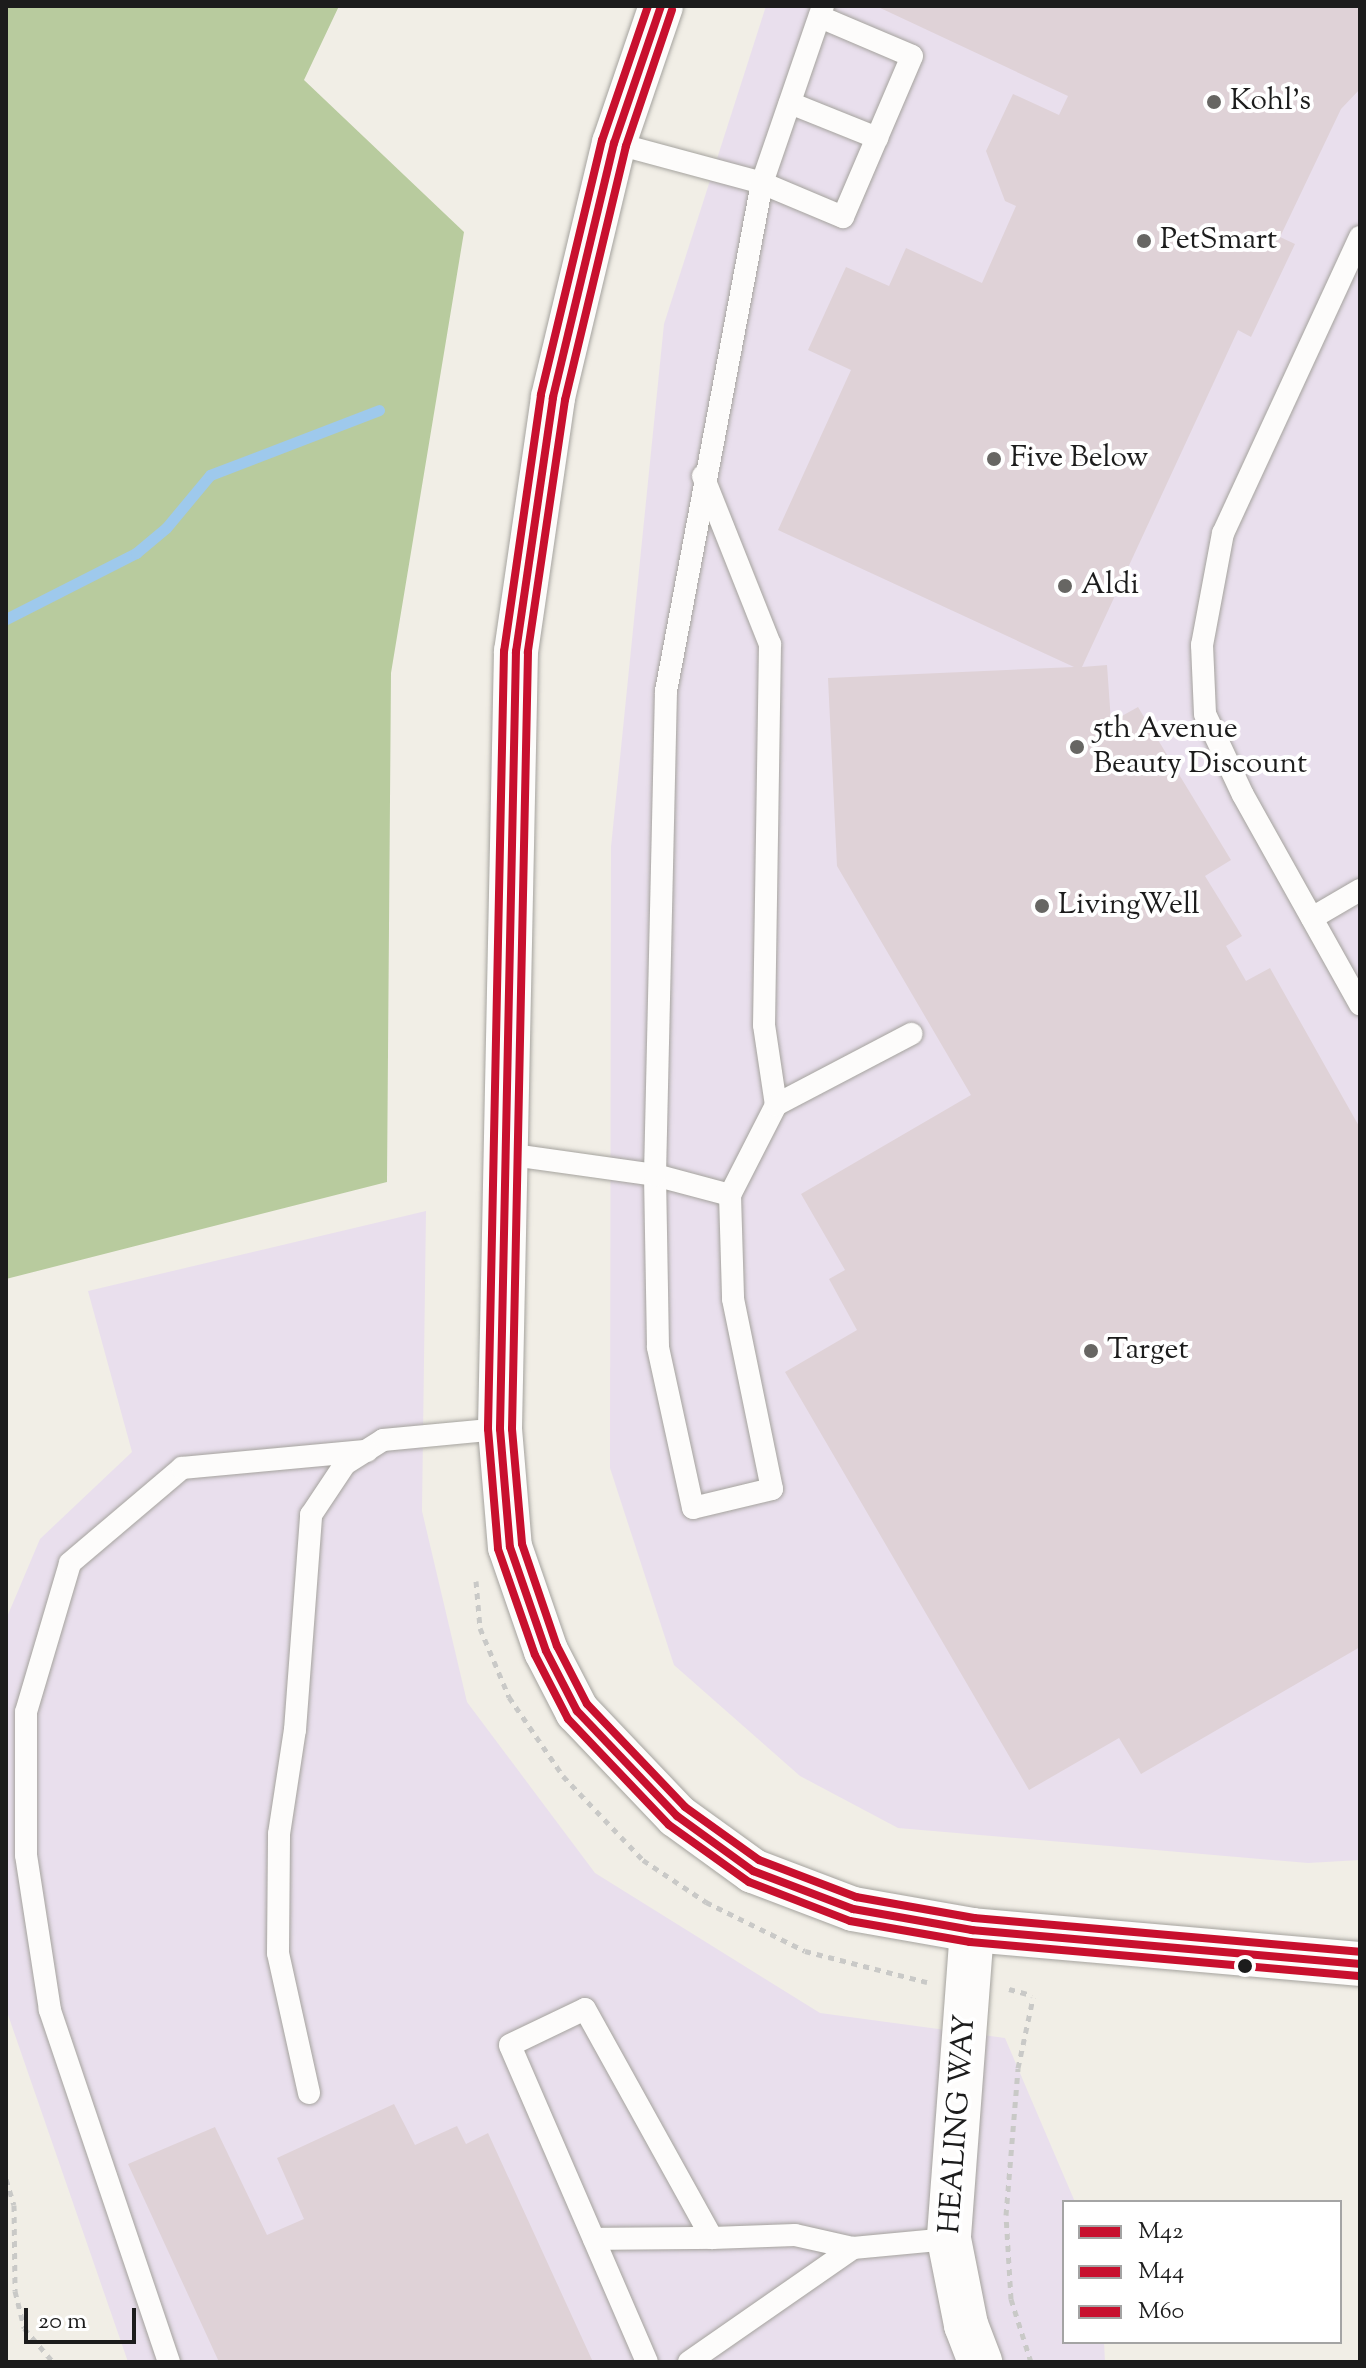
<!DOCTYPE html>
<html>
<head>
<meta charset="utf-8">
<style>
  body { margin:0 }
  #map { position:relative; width:1366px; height:2368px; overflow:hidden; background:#f1eee6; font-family:"Sorts Mill Goudy",serif }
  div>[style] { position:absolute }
  .built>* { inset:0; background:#e9dfed }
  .forest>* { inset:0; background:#b8cb9e }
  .stream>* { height:11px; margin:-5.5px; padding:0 5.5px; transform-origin:5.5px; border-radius:5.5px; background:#9ec9ec }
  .building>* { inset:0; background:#dfd2d7 }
  .path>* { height:5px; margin-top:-2.5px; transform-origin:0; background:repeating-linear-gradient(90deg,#c9c9c7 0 6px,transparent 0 12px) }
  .roads { filter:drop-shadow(0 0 2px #a5a39e) drop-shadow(0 0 2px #a5a39e) }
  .lane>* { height:22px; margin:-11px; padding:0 11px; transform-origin:11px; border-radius:11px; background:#fdfcfb }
  .street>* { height:44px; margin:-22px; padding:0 22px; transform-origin:22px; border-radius:22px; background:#fdfcfb }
  .secondary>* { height:44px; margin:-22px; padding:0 22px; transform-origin:22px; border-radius:22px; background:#fdfcfb }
  .bus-1>* { height:8px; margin:-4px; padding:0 4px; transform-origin:4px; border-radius:4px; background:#c8102e }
  .bus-2>* { height:8px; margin:-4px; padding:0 4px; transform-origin:4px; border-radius:4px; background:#c8102e }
  .bus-3>* { height:8px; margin:-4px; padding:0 4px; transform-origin:4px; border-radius:4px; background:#c8102e }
  .dots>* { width:22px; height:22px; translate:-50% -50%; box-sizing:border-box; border:4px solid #fff; border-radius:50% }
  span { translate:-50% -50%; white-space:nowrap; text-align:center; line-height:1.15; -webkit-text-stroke:8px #fff; paint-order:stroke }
  .poi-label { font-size:30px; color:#1c1c1c }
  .left { translate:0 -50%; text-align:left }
  .street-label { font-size:30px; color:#1c1c1c }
  .frame { position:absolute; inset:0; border:8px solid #1c1c1c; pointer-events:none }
  .legend { position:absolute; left:1062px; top:2200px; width:280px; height:144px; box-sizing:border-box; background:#fff; border:2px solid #a4a4a4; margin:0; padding:10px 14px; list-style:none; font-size:24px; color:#1c1c1c }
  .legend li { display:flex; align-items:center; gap:16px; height:40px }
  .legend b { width:40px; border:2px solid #a4a4a4 }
  .scale { position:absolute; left:24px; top:2308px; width:112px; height:36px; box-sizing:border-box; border:4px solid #1c1c1c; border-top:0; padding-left:10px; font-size:24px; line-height:28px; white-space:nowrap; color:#1c1c1c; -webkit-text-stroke:6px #fff; paint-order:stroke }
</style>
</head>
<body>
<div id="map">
  <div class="built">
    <i style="clip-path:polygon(766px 6px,1360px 6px,1360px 1860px,1308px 1863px,898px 1828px,800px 1776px,674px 1665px,610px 1468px,611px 847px,664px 324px)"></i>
    <i style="clip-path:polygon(426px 1211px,422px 1511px,467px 1702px,595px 1873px,820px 2013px,1005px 2038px,1075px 2202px,1064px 2202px,1064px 2342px,1104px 2342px,1105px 2362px,128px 2362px,6px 2009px,7px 1617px,40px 1539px,132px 1452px,88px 1291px)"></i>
  </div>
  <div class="forest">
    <i style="clip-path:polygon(6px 6px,339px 6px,304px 80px,464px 232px,391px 673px,387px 1182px,6px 1279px)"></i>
  </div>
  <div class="stream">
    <i style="left:6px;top:619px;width:146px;rotate:-26.9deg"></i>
    <i style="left:136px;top:553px;width:39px;rotate:-40deg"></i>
    <i style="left:166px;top:528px;width:69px;rotate:-50.3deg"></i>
    <i style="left:210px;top:475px;width:181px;rotate:-21deg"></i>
  </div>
  <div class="building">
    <i style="clip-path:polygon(876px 6px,1360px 6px,1360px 89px,1341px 109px,1280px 237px,1295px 244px,1251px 337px,1238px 330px,1082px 667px,1107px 665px,1111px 722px,1138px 707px,1231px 860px,1205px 876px,1242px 936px,1226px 946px,1246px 981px,1270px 968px,1360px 1128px,1360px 1647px,1141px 1774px,1119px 1738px,1029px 1790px,785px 1372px,857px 1330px,829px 1279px,845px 1270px,801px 1194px,971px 1095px,837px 866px,828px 678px,1074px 667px,778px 530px,851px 370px,808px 350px,846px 267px,889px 286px,906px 248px,982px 283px,1016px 206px,1005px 201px,986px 151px,1013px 94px,1059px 115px,1068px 96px)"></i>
    <i style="clip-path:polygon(394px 2104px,415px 2145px,457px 2126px,466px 2144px,488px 2133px,593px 2362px,219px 2362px,128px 2164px,215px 2127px,267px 2235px,304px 2219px,277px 2158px)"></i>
  </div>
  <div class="path">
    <i style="left:476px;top:1581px;width:47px;rotate:85.1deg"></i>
    <i style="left:480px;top:1628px;width:75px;rotate:67.2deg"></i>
    <i style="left:509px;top:1697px;width:96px;rotate:55.6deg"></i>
    <i style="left:563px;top:1776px;width:116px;rotate:46.4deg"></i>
    <i style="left:643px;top:1860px;width:76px;rotate:33.7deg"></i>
    <i style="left:706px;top:1902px;width:110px;rotate:26.3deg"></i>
    <i style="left:805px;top:1951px;width:126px;rotate:14.3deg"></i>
    <i style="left:1009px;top:1989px;width:24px;rotate:15deg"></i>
    <i style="left:6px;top:2179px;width:27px;rotate:73deg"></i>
    <i style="left:14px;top:2205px;width:86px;rotate:89.3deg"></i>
    <i style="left:15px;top:2291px;width:38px;rotate:76deg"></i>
    <i style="left:24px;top:2328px;width:45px;rotate:49.5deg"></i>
    <i style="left:1031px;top:2362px;width:66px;rotate:-107.6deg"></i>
    <i style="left:1011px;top:2299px;width:84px;rotate:-93.4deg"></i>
    <i style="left:1006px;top:2215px;width:147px;rotate:-85.3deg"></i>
    <i style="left:1018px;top:2068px;width:72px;rotate:-77.9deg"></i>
  </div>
  <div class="roads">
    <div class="lane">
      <i style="left:790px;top:103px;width:94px;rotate:21.9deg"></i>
      <i style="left:614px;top:143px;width:153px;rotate:15.1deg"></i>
      <i style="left:762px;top:183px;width:187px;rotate:-71deg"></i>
      <i style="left:1360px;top:237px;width:326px;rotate:114.8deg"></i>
      <i style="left:1223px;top:533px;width:114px;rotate:100.6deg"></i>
      <i style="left:1202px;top:645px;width:69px;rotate:87.5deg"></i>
      <i style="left:1205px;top:714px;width:89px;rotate:64.9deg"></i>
      <i style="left:1243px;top:795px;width:240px;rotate:60.8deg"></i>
      <i style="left:703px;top:476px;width:181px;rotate:68.3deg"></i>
      <i style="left:770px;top:644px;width:381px;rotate:90.9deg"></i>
      <i style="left:764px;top:1025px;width:81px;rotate:81.5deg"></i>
      <i style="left:1312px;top:918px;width:56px;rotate:-30.3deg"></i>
      <i style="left:506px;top:1154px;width:150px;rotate:8deg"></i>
      <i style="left:655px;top:1175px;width:78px;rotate:14.9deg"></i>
      <i style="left:730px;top:1195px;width:104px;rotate:88.3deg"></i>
      <i style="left:733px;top:1299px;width:194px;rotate:78.4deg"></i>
      <i style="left:772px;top:1489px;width:81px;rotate:166.5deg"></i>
      <i style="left:693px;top:1508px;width:165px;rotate:-102.3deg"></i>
      <i style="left:658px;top:1347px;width:172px;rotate:-91deg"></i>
      <i style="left:655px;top:1175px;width:484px;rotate:-88.7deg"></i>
      <i style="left:666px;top:691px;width:517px;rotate:-79.3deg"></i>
      <i style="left:762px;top:183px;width:88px;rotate:22.8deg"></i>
      <i style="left:843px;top:217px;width:175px;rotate:-66.8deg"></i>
      <i style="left:912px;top:56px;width:100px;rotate:-157deg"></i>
      <i style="left:730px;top:1195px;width:101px;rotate:-62.9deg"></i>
      <i style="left:776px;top:1105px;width:153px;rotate:-27.7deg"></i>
      <i style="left:309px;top:2093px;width:143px;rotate:-102.5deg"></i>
      <i style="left:278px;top:1953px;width:119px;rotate:-89.5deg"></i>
      <i style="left:279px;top:1834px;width:105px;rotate:-81.3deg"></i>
      <i style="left:295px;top:1730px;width:216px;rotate:-85.7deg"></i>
      <i style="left:311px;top:1515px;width:61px;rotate:-56.3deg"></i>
      <i style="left:345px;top:1464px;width:45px;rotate:-32.3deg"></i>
      <i style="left:383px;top:1440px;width:118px;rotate:-5.4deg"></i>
      <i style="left:594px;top:2239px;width:118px;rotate:-0.5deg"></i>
      <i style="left:169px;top:2362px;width:372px;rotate:-108.7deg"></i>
      <i style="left:50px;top:2010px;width:157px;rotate:-98.8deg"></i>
      <i style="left:26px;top:1855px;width:143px;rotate:-90deg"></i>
      <i style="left:26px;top:1712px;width:155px;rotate:-73.5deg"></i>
      <i style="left:70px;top:1563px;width:147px;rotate:-40.3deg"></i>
      <i style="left:182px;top:1468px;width:186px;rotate:-5.3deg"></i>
      <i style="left:647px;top:2362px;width:345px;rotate:-113.4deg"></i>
      <i style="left:510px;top:2045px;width:83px;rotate:-25.6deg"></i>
      <i style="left:585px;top:2009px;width:262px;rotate:61deg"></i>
      <i style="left:712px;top:2238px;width:83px;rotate:-2.1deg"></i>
      <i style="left:795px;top:2235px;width:59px;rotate:12.6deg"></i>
      <i style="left:853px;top:2248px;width:96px;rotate:-5.4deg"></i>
      <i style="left:689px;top:2362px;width:200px;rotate:-34.8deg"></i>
    </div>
    <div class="street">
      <i style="left:972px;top:1930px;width:310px;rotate:94.3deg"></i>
      <i style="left:949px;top:2239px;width:88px;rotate:78.8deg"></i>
      <i style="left:966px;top:2325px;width:40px;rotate:69deg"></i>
    </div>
    <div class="secondary">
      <i style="left:661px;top:6px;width:145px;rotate:108.9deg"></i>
      <i style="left:614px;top:143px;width:262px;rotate:103.5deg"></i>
      <i style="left:553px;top:398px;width:256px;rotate:98.3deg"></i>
      <i style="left:516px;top:651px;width:778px;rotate:91.18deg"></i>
      <i style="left:500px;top:1429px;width:118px;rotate:85.2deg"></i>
      <i style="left:510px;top:1547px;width:110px;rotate:70.9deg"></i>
      <i style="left:546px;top:1651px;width:68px;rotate:62.7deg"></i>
      <i style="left:577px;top:1711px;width:145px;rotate:46.4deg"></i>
      <i style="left:677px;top:1816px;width:94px;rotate:35.9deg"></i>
      <i style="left:753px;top:1871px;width:107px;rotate:20.8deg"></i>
      <i style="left:853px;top:1909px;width:121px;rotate:10deg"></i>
      <i style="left:972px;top:1930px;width:389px;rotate:5deg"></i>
    </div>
  </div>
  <div class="bus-1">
    <i style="left:661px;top:6px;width:145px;rotate:108.9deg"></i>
    <i style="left:614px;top:143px;width:262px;rotate:103.5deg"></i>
    <i style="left:553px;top:398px;width:256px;rotate:98.3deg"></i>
    <i style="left:516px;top:651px;width:778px;rotate:91.18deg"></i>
    <i style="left:500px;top:1429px;width:118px;rotate:85.2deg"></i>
    <i style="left:510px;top:1547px;width:110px;rotate:70.9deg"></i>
    <i style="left:546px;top:1651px;width:68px;rotate:62.7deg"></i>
    <i style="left:577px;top:1711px;width:145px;rotate:46.4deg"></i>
    <i style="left:677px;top:1816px;width:94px;rotate:35.9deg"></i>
    <i style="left:753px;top:1871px;width:107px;rotate:20.8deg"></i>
    <i style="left:853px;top:1909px;width:121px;rotate:10deg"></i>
    <i style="left:972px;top:1930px;width:389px;rotate:5deg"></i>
  </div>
  <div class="bus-2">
    <i style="left:648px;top:6px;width:142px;rotate:108.9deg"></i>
    <i style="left:602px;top:140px;width:262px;rotate:103.5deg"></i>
    <i style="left:541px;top:395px;width:259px;rotate:98.2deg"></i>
    <i style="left:504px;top:651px;width:778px;rotate:91.18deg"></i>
    <i style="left:488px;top:1429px;width:120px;rotate:85.2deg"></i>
    <i style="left:498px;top:1549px;width:112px;rotate:70.8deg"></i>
    <i style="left:535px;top:1655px;width:72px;rotate:62.7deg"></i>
    <i style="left:568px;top:1719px;width:146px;rotate:46.4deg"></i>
    <i style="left:669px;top:1825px;width:98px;rotate:35.5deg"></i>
    <i style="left:749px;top:1882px;width:108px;rotate:21.1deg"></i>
    <i style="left:850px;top:1921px;width:122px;rotate:9.9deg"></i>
    <i style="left:970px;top:1942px;width:390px;rotate:5deg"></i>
  </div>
  <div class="bus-3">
    <i style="left:672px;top:10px;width:144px;rotate:108.7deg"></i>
    <i style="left:626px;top:146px;width:261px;rotate:103.5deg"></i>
    <i style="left:565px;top:400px;width:255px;rotate:98.4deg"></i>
    <i style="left:528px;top:652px;width:777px;rotate:91.18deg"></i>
    <i style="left:512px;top:1429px;width:115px;rotate:85deg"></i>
    <i style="left:522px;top:1544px;width:108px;rotate:71.1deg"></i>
    <i style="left:557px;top:1646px;width:65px;rotate:62.7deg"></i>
    <i style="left:587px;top:1704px;width:142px;rotate:46.4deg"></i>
    <i style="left:685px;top:1807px;width:91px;rotate:35.6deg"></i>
    <i style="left:759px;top:1860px;width:104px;rotate:20.9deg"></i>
    <i style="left:856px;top:1897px;width:120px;rotate:10.1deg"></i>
    <i style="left:974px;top:1918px;width:387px;rotate:5deg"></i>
  </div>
  <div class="dots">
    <i style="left:1214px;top:102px;background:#676663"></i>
    <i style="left:1144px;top:241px;background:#676663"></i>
    <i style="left:994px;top:459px;background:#676663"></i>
    <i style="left:1065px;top:586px;background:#676663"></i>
    <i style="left:1077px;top:747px;background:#676663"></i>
    <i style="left:1042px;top:906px;background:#676663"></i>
    <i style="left:1091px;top:1351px;background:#676663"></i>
    <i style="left:1245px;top:1966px;background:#1c1c1c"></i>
  </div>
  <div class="poi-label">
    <span class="left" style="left:1230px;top:102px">Kohl's</span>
    <span class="left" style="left:1160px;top:241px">PetSmart</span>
    <span class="left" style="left:1010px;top:459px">Five Below</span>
    <span class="left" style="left:1081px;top:586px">Aldi</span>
    <span class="left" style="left:1093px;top:747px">5th Avenue<br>Beauty Discount</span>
    <span class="left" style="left:1058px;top:906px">LivingWell</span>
    <span class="left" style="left:1107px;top:1351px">Target</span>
  </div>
  <div class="street-label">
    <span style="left:959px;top:2124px;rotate:-86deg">HEALING WAY</span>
  </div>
  <div class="frame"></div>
  <ul class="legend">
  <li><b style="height:10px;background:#c8102e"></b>M42</li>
  <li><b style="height:10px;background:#c8102e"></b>M44</li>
  <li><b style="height:10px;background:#c8102e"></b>M60</li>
  </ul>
  <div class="scale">20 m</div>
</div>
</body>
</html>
